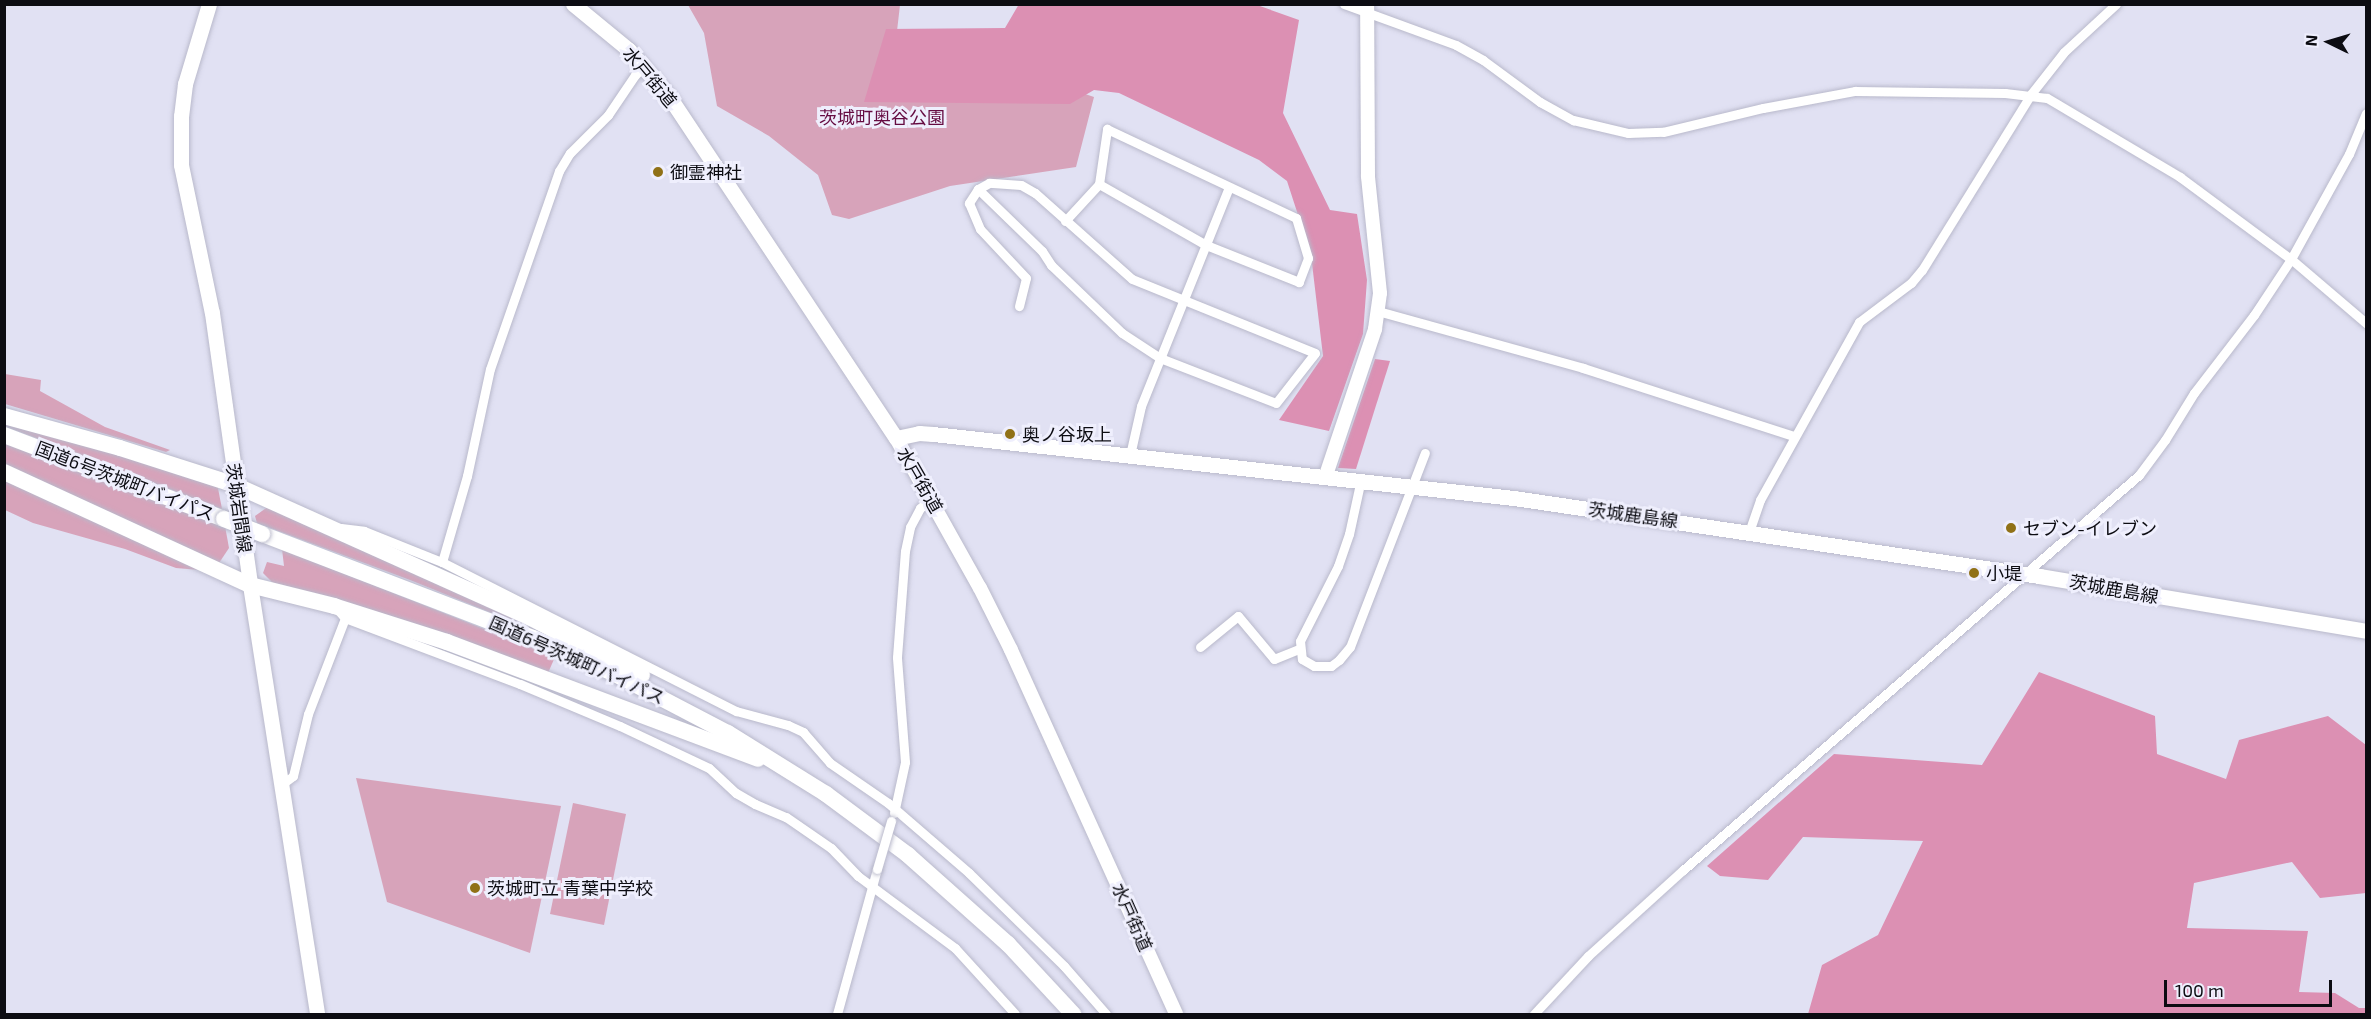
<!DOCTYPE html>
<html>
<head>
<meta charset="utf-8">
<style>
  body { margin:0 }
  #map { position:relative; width:2371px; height:1019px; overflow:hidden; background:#e1e1f3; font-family:"Exo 2","Noto Sans JP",sans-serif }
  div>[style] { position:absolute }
  .green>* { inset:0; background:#d7a3ba }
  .forest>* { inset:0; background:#dc90b3 }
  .roads { filter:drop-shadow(0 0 2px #b9b9cb) drop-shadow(0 0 2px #b9b9cb) }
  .street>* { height:9px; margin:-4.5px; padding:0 4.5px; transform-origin:4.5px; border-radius:4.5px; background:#fff }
  .secondary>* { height:14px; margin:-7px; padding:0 7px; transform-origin:7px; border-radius:7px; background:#fff }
  .primary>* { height:15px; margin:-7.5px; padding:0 7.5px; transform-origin:7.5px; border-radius:7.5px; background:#fff }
  .highway>* { height:16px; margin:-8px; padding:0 8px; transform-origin:8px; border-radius:8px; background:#fff }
  .bridges { filter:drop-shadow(0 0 2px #b9b9cb) drop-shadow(0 0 2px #b9b9cb) }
  .street-bridge>* { height:9px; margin:-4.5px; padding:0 4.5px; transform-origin:4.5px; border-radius:4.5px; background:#fff }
  .highway-bridge>* { height:16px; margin:-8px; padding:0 8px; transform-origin:8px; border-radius:8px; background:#fff }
  .dots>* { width:16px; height:16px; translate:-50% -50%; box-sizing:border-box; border:3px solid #efeffd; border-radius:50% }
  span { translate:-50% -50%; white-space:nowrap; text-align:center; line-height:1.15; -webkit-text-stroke:6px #efeffd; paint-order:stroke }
  .street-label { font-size:18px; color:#0c0c12 }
  .park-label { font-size:18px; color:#650b41 }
  .poi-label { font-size:18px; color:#0c0c12 }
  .left { translate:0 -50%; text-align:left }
  .frame { position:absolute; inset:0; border:6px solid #0c0c12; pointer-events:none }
  .north { position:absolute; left:2299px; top:12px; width:60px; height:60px; -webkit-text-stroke:4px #efeffd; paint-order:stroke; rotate:275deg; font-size:16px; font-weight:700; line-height:24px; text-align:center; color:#0c0c12 }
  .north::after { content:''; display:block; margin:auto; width:21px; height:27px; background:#0c0c12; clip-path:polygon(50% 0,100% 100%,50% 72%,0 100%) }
  .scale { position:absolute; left:2164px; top:980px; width:168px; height:27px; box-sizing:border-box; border:3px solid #0c0c12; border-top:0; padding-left:8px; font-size:18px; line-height:21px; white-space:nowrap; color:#0c0c12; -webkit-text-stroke:4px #efeffd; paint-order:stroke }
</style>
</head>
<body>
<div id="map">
  <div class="green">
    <i style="clip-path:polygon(688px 5px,900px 5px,897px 31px,1094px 97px,1076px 167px,950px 186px,849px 219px,832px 215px,818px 175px,769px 136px,717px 106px,704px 33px)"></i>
    <i style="clip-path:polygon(5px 374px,41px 380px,40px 391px,105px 427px,170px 450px,166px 452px,5px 404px)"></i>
    <i style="clip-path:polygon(4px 421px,217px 483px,222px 509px,5px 426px)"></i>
    <i style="clip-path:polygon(4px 441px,225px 526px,229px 548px,219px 563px,5px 466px)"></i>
    <i style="clip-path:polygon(4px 477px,200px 570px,176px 568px,125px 549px,33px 523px,5px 510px)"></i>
    <i style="clip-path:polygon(269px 506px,564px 642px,410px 580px,257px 523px,255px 516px)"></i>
    <i style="clip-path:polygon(282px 549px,555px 657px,548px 673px,275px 585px,263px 573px,267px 562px,284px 566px)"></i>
    <i style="clip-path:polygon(356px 778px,561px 806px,530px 953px,387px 902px)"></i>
    <i style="clip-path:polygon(573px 803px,626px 814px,604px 925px,550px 914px)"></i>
  </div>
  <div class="forest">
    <i style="clip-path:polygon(1019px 4px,1257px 5px,1299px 20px,1283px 113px,1330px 210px,1357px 214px,1367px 280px,1363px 334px,1329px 431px,1279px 420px,1323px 356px,1311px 255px,1287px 181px,1259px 160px,1119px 93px,1094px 90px,1070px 104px,864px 102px,886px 29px,1005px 28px)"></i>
    <i style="clip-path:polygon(1375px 359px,1390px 361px,1356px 469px,1338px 468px)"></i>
    <i style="clip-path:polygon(2039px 672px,2155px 716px,2157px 754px,2226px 779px,2239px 740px,2328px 716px,2366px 745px,2366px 893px,2320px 898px,2292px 862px,2194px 883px,2187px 928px,2308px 931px,2299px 992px,2335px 993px,2359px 1008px,2366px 1008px,2366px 1014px,1808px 1014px,1822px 965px,1878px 935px,1923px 841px,1803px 837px,1768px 880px,1720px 876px,1707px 866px,1834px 754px,1982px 765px)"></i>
  </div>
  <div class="roads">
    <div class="street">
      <i style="left:1344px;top:4px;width:119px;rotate:20.1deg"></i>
      <i style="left:1456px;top:45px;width:31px;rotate:29deg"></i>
      <i style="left:1483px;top:60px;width:71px;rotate:36.4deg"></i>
      <i style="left:1540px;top:102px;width:38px;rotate:29deg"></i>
      <i style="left:1573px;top:120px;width:57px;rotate:13.3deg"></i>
      <i style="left:1628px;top:133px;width:35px;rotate:-2deg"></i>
      <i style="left:1663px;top:132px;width:103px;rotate:-13.5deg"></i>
      <i style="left:1763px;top:108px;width:94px;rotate:-10.5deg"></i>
      <i style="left:1855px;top:91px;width:150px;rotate:0.8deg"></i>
      <i style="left:2005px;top:93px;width:42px;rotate:6.8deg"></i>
      <i style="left:2047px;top:98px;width:155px;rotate:30.7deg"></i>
      <i style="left:2180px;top:177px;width:138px;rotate:36.5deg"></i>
      <i style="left:2291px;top:259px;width:99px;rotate:40.5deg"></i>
      <i style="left:978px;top:189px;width:89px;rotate:44.1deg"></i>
      <i style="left:1042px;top:251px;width:17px;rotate:57deg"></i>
      <i style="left:1051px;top:265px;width:98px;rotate:43.8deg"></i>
      <i style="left:1122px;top:333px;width:45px;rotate:33.3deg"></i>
      <i style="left:1160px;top:358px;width:124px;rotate:21.2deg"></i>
      <i style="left:1276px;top:403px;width:63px;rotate:-52deg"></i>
      <i style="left:1315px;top:353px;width:197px;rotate:-158deg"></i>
      <i style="left:1132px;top:279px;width:130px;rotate:-138.4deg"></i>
      <i style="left:1035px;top:193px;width:16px;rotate:-150deg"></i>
      <i style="left:1021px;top:185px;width:32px;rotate:-176deg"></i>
      <i style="left:989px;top:183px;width:13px;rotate:151deg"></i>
      <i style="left:978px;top:189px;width:17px;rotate:123deg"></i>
      <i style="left:969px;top:203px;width:28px;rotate:67deg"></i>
      <i style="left:980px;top:229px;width:67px;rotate:46.8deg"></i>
      <i style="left:1026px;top:278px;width:29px;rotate:104deg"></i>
      <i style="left:1065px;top:221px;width:50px;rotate:-47.4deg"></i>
      <i style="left:1099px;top:184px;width:56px;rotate:-81.7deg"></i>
      <i style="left:1107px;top:129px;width:209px;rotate:25.2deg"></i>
      <i style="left:1296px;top:218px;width:42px;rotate:73.3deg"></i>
      <i style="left:1308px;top:258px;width:26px;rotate:111deg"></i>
      <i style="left:1299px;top:282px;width:100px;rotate:-158.3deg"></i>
      <i style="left:1206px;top:245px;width:123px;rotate:-150.3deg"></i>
      <i style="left:1378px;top:311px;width:213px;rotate:15.5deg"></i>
      <i style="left:1583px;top:368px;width:222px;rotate:17.9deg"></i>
      <i style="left:1130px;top:455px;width:50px;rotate:-77.3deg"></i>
      <i style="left:1141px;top:406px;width:236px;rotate:-68.1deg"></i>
      <i style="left:1361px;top:479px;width:56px;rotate:102.3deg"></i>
      <i style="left:1349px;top:534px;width:34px;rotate:109deg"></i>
      <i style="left:1338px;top:566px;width:84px;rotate:116.9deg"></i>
      <i style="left:1300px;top:641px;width:18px;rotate:84deg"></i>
      <i style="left:1302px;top:659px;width:14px;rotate:30deg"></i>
      <i style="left:1314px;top:666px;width:17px"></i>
      <i style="left:1331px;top:666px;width:10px;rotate:-37deg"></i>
      <i style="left:1339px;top:660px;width:17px;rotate:-50deg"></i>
      <i style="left:1350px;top:647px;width:208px;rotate:-68.9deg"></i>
      <i style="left:341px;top:528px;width:23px;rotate:7deg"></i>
      <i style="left:364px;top:531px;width:84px;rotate:21.7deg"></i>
      <i style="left:442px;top:562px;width:330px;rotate:26.9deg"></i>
      <i style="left:736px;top:711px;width:54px;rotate:15.1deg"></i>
      <i style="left:788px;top:725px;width:17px;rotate:25deg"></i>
      <i style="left:803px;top:732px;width:41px;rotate:48.9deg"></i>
      <i style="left:830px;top:763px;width:70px;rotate:34.6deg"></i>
      <i style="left:888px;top:803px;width:107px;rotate:40.8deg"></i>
      <i style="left:969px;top:873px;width:133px;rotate:44.4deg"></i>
      <i style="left:1064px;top:966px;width:64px;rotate:48.8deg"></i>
      <i style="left:1749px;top:532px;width:34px;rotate:-71deg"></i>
      <i style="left:1760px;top:500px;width:204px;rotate:-60.9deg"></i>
      <i style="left:1859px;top:322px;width:65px;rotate:-36.9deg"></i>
      <i style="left:1911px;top:283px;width:17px;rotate:-50deg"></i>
      <i style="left:1922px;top:270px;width:207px;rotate:-58.2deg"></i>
      <i style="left:2031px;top:94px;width:53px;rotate:-51.8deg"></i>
      <i style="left:2064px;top:52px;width:71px;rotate:-42.7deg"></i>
      <i style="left:442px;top:562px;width:90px;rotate:-73.8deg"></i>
      <i style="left:467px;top:476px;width:109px;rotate:-77.9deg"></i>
      <i style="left:490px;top:369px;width:210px;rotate:-70.8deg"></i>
      <i style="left:559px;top:171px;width:21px;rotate:-59deg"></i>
      <i style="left:570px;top:153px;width:54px;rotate:-45deg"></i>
      <i style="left:608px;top:115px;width:48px;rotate:-56deg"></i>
      <i style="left:635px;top:75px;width:14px;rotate:-45deg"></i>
      <i style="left:338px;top:610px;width:11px;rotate:49deg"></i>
      <i style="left:345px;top:618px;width:187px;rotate:20.7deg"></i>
      <i style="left:520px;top:684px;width:108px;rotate:22.8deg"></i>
      <i style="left:620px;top:726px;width:98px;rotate:25.3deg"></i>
      <i style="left:709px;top:768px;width:37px;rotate:43deg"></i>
      <i style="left:736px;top:793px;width:22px;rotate:30deg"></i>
      <i style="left:755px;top:804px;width:34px;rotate:23deg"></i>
      <i style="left:786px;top:817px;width:55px;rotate:34.6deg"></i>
      <i style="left:831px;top:848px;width:39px;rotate:46deg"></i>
      <i style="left:858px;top:876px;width:121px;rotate:36.6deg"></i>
      <i style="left:955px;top:948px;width:89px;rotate:47.7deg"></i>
      <i style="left:1200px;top:647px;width:49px;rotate:-39.2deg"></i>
      <i style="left:1238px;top:616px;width:56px;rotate:50.1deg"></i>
      <i style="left:1274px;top:659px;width:27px;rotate:-22deg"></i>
      <i style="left:281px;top:785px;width:15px;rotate:-37deg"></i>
      <i style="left:293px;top:776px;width:64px;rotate:-76.4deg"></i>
      <i style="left:308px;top:714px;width:103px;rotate:-68.9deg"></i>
      <i style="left:894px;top:813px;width:52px;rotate:-77.8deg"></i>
      <i style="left:905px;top:762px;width:105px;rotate:-94.4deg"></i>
      <i style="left:897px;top:657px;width:106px;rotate:-85.7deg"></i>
      <i style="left:905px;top:551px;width:25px;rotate:-78deg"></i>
      <i style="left:910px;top:527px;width:21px;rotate:-62deg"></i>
      <i style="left:920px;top:508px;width:16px;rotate:-40deg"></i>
      <i style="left:837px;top:1014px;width:150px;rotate:-74.6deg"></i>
      <i style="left:1534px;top:1014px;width:79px;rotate:-47deg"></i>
      <i style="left:1588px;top:956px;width:128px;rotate:-42.2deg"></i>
      <i style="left:1683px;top:870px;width:603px;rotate:-40.9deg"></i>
      <i style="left:2139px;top:475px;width:44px;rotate:-53.4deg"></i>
      <i style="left:2165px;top:440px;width:55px;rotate:-58.3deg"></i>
      <i style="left:2194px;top:393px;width:98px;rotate:-52.4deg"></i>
      <i style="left:2254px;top:315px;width:67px;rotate:-56.5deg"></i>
      <i style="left:2291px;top:259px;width:120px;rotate:-61.1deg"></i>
      <i style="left:2349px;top:154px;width:44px;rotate:-67.5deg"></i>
    </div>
    <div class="secondary">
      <i style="left:896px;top:438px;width:172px;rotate:60.8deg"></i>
      <i style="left:980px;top:588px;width:69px;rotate:63.4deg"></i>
      <i style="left:1011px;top:650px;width:400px;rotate:65.6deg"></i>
      <i style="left:1326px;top:475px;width:154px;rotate:-71.4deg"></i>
      <i style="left:1375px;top:329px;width:36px;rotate:-82deg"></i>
      <i style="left:1380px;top:293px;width:118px;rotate:-95.9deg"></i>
      <i style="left:1368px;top:176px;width:172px;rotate:-90.3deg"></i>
    </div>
    <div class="primary">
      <i style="left:209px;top:4px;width:84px;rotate:106.7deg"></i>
      <i style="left:185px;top:84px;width:32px;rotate:97deg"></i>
      <i style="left:181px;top:116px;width:49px;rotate:90deg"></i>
      <i style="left:181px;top:165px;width:151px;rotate:78.2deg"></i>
      <i style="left:212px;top:313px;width:275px;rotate:82deg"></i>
      <i style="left:250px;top:585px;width:434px;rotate:81.1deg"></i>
      <i style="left:573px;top:4px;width:72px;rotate:39.4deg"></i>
      <i style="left:629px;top:50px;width:63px;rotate:49.5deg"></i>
      <i style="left:670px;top:98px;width:408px;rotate:56.4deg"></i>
      <i style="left:896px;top:438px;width:24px;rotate:-12deg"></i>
      <i style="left:919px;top:433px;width:14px;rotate:4deg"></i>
      <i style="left:933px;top:434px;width:585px;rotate:6.29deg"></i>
      <i style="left:1514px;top:498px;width:531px;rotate:8.45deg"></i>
      <i style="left:2039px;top:576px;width:332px;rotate:9.5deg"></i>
    </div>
    <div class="highway">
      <i style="left:4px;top:416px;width:120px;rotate:15.4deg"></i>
      <i style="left:120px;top:448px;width:121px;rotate:17.8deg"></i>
      <i style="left:235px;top:485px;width:322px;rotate:24.2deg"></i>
      <i style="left:529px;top:617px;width:127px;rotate:27.2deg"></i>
      <i style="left:4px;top:435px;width:235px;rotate:20.9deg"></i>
      <i style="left:4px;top:472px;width:271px;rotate:24.7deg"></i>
      <i style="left:250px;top:585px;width:87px;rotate:14deg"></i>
      <i style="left:334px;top:606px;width:119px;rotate:17.7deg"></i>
      <i style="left:447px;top:642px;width:332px;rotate:20.6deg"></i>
      <i style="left:262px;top:534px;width:290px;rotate:21deg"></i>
      <i style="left:533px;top:638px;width:87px;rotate:23.6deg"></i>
      <i style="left:613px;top:673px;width:130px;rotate:27.6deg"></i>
      <i style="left:728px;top:733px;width:115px;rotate:31.9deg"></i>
      <i style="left:826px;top:794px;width:102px;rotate:36.6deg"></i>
      <i style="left:908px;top:855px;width:134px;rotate:41.7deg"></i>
      <i style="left:1008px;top:944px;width:96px;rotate:47.1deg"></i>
    </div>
  </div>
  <div class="bridges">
    <div class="street-bridge">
      <i style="left:877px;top:869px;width:50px;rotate:-73.7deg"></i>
    </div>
    <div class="highway-bridge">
      <i style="left:224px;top:519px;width:41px;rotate:21.5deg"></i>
    </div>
  </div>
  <div class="dots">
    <i style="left:658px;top:172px;background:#907117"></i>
    <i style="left:1010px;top:434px;background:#907117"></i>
    <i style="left:2011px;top:528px;background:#907117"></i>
    <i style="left:1974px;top:573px;background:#907117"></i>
    <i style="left:475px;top:888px;background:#907117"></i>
  </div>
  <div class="street-label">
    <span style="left:650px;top:77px;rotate:50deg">水戸街道</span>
    <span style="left:920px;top:480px;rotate:60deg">水戸街道</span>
    <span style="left:125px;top:481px;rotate:21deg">国道6号茨城町バイパス</span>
    <span style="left:239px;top:508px;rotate:82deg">茨城岩間線</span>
    <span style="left:1633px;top:515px;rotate:8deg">茨城鹿島線</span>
    <span style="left:2114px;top:589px;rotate:10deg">茨城鹿島線</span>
    <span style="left:577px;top:660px;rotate:24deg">国道6号茨城町バイパス</span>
    <span style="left:1132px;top:917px;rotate:66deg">水戸街道</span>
  </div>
  <div class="park-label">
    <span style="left:882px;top:117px">茨城町奥谷公園</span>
  </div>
  <div class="poi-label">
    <span class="left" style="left:670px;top:172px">御霊神社</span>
    <span class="left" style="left:1022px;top:434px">奥ノ谷坂上</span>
    <span class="left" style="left:2023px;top:528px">セブン-イレブン</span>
    <span class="left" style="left:1986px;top:573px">小堤</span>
    <span class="left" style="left:487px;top:888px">茨城町立 青葉中学校</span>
  </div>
  <div class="frame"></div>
  <div class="north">N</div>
  <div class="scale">100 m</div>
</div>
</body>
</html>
